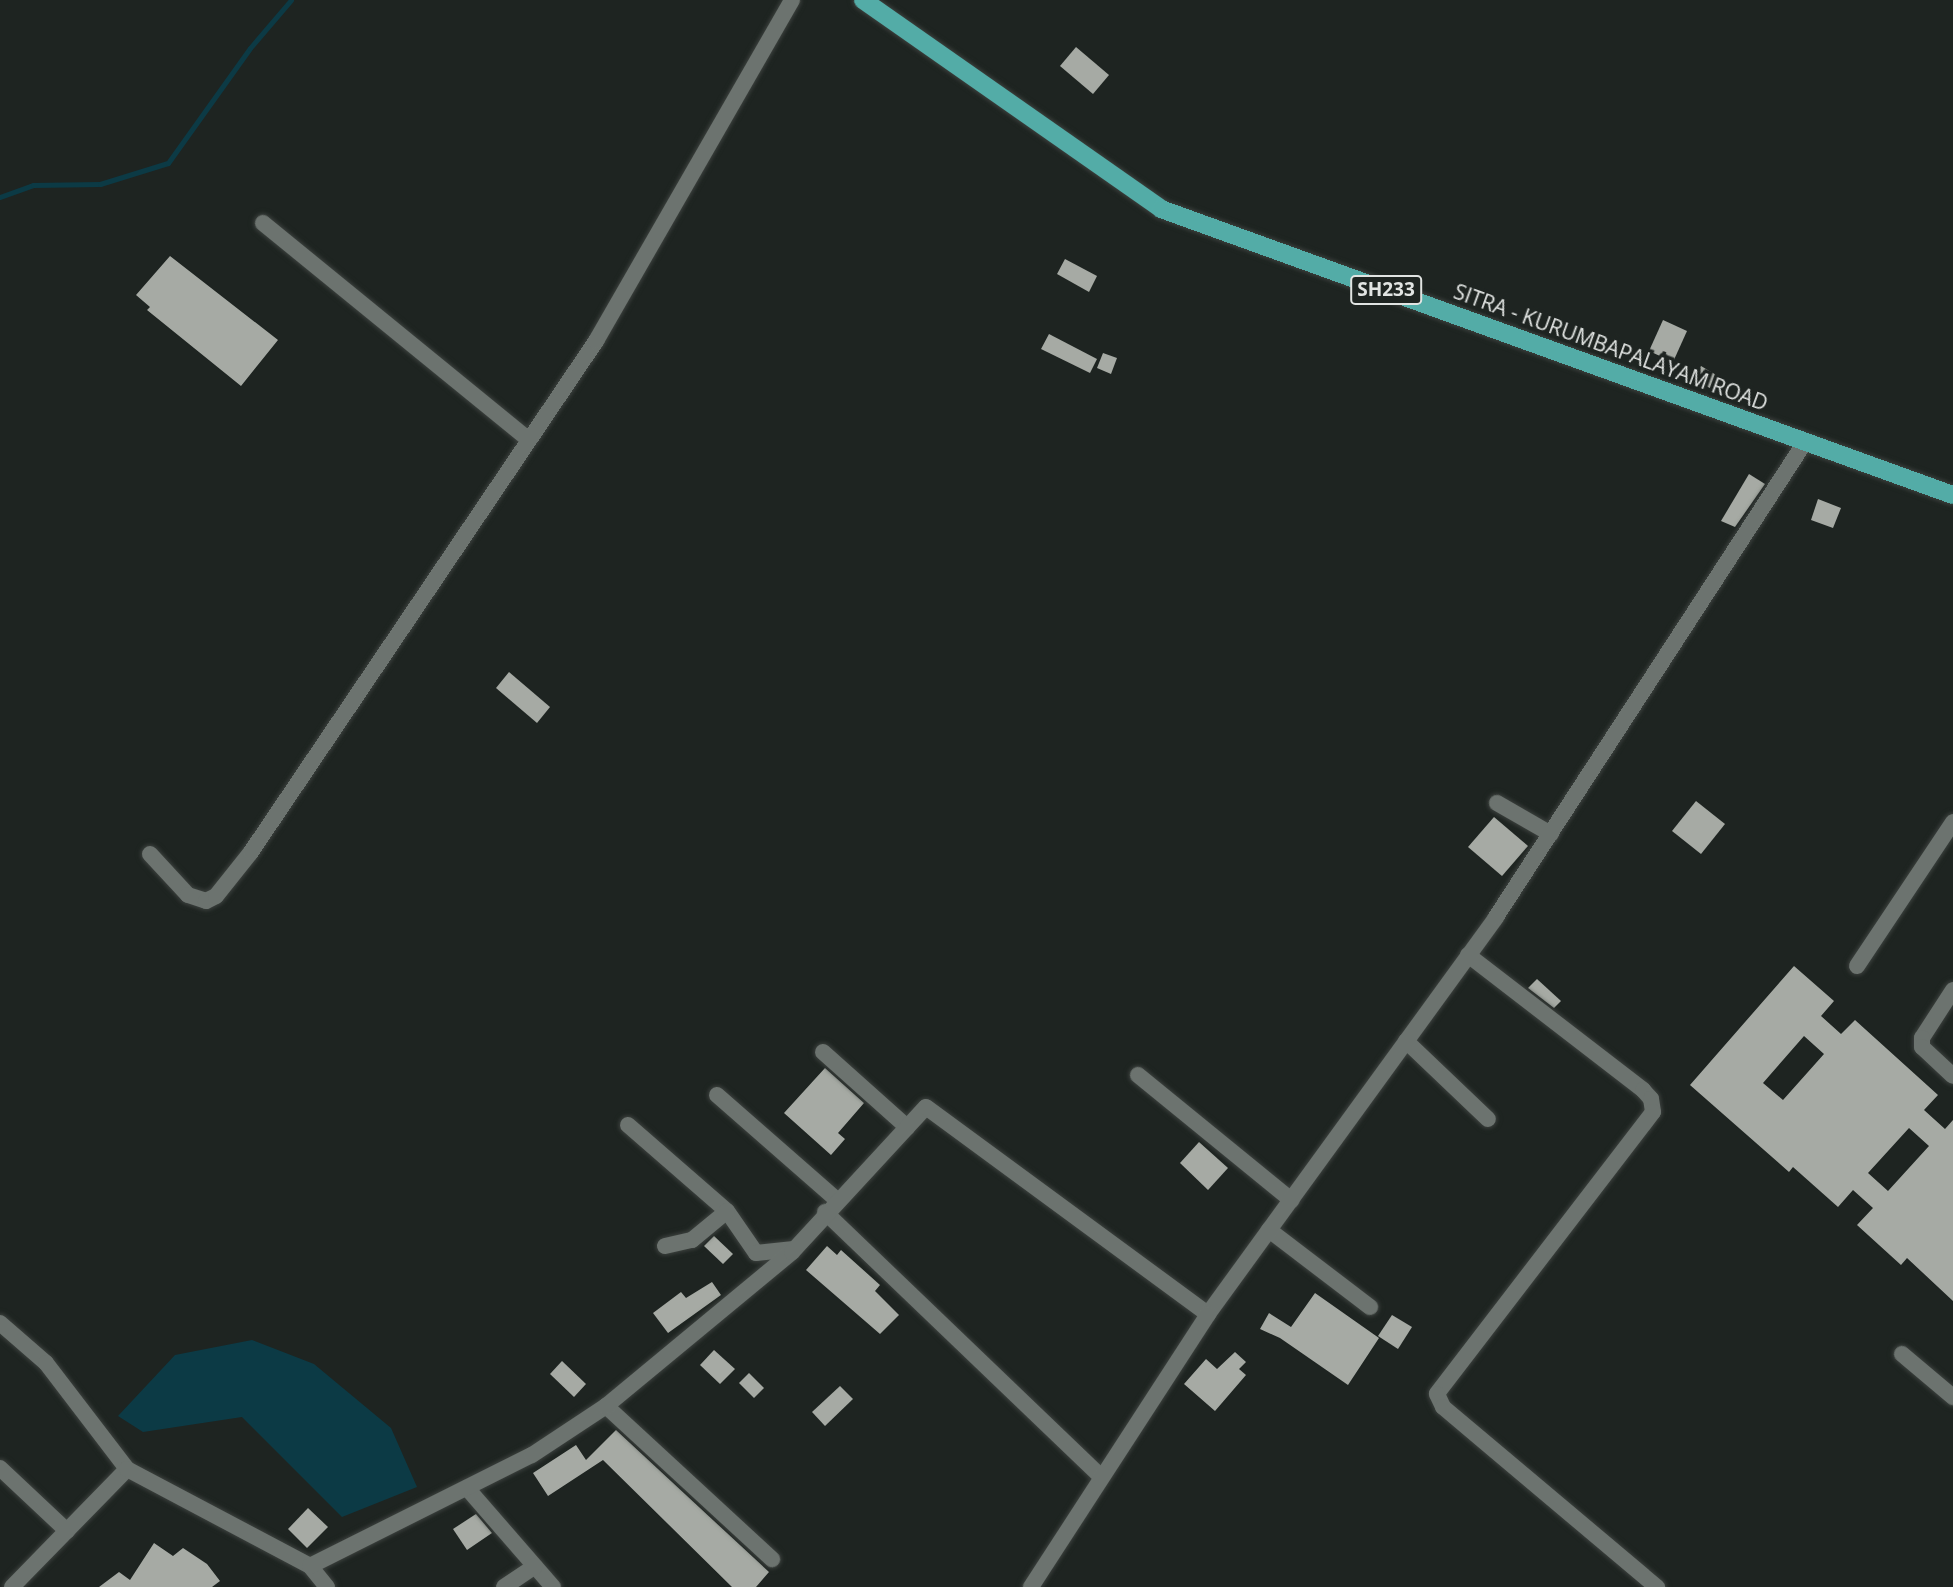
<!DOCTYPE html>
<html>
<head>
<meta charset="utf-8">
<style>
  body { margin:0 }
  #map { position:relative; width:1953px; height:1587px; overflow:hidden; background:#1e2421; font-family:"Open Sans",sans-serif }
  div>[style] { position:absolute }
  .water>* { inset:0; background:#0c3a45 }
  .stream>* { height:5px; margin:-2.5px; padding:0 2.5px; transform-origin:2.5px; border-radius:2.5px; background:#0c3a45 }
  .building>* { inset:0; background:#a6aaa4 }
  .roads { filter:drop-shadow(0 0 2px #3c413e) drop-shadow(0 0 2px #3c413e) }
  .street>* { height:16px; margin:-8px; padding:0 8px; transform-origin:8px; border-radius:8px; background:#6c736f }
  .primary>* { height:18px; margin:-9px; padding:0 9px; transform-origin:9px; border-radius:9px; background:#53aca7 }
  span { translate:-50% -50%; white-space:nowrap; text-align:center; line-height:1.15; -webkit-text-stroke:7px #1e2421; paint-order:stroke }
  .shield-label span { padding:2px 5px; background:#1e2421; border:2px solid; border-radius:5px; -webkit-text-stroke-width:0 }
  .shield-label { font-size:19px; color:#e1e4e2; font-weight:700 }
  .street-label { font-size:21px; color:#e1e4e2 }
</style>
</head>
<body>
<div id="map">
  <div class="water">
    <i style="clip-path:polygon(252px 1340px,314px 1364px,391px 1428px,417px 1487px,342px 1517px,242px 1417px,143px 1432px,118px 1416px,175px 1355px)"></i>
  </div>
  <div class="stream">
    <i style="left:0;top:197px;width:35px;rotate:-20deg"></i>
    <i style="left:33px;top:185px;width:67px;rotate:-0.9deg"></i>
    <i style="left:100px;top:184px;width:71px;rotate:-17.2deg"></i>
    <i style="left:168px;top:163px;width:141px;rotate:-54.5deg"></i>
    <i style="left:250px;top:48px;width:63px;rotate:-49.5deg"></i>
  </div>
  <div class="building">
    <i style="clip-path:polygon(1076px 47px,1109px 75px,1093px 94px,1060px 66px)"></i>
    <i style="clip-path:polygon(170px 256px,278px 340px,241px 386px,147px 310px,150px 307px,136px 295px)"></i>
    <i style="clip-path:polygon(1065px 259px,1097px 276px,1089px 292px,1057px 274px)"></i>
    <i style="clip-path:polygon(1663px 320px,1687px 331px,1673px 362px,1649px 351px)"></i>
    <i style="clip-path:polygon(1049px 334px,1097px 359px,1090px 373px,1041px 349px)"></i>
    <i style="clip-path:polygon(1103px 353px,1117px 358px,1111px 374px,1097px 368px)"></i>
    <i style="clip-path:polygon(1701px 366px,1723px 379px,1715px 391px,1694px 379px)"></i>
    <i style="clip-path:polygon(1749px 474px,1765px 484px,1735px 527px,1721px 521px)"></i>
    <i style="clip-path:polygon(1818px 499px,1841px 508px,1833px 528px,1811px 520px)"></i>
    <i style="clip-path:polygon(509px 672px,550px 707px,537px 723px,496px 688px)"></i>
    <i style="clip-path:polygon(1696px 801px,1725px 824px,1701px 854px,1672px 831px)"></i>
    <i style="clip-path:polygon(1494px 817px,1528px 846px,1502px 876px,1468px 847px)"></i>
    <i style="clip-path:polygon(evenodd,1794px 966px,1834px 1001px,1821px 1016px,1841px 1034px,1855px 1020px,1938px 1095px,1924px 1110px,1945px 1129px,1953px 1120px,1953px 1301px,1907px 1258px,1901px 1265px,1857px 1225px,1873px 1208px,1853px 1190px,1838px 1207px,1793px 1167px,1789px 1172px,1690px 1085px,1794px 966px,1804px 1036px,1824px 1054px,1783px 1100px,1763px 1083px,1804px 1036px,1794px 966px,1909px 1128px,1929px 1146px,1888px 1191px,1868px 1173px,1909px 1128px)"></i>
    <i style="clip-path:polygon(1537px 979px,1561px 1001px,1554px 1008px,1528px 988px)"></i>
    <i style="clip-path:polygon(825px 1068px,864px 1103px,838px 1133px,845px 1139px,831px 1155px,784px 1113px)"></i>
    <i style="clip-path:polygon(1199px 1142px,1228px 1168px,1208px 1190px,1180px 1163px)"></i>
    <i style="clip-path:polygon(714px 1236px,733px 1254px,723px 1264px,704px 1246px)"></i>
    <i style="clip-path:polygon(827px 1246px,837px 1255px,841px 1250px,880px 1285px,875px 1291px,899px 1315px,880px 1334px,806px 1270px)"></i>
    <i style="clip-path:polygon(712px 1282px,721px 1295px,668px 1333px,653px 1313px,681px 1292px,686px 1298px)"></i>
    <i style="clip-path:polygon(1315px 1293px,1379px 1338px,1348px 1385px,1280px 1338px,1260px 1329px,1269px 1313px,1291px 1327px)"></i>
    <i style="clip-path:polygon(1392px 1315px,1412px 1327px,1398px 1349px,1378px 1336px)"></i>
    <i style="clip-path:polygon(714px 1350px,735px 1369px,720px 1384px,700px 1365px)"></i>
    <i style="clip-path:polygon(1235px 1352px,1246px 1362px,1239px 1369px,1246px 1375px,1215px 1411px,1184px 1384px,1206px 1359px,1217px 1369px)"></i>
    <i style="clip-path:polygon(562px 1361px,586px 1384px,574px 1397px,550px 1374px)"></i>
    <i style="clip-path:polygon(749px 1373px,764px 1388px,754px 1398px,739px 1383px)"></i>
    <i style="clip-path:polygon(840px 1386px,853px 1399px,825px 1426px,812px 1412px)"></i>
    <i style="clip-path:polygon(616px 1430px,769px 1572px,756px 1587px,732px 1587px,603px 1460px,548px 1496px,533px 1473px,576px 1445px,586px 1460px)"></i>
    <i style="clip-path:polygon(308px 1508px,328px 1527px,307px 1548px,288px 1529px)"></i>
    <i style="clip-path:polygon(476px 1514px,492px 1533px,467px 1550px,453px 1529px)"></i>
    <i style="clip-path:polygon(154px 1543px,173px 1556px,183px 1548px,207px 1564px,220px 1581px,212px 1587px,99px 1587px,119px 1572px,130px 1580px)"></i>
  </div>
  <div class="roads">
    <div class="street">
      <i style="left:263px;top:223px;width:343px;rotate:39.2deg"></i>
      <i style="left:1497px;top:803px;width:62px;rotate:29.9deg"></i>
      <i style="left:150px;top:854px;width:56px;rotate:47.2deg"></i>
      <i style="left:188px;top:895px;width:19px;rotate:18deg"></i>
      <i style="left:206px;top:901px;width:11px;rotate:-27deg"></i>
      <i style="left:216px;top:896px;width:56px;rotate:-51.5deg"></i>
      <i style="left:251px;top:852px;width:617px;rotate:-55.97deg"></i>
      <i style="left:596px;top:341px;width:393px;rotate:-60.1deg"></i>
      <i style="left:1468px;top:955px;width:221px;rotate:37.6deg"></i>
      <i style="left:1643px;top:1090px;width:12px;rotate:48deg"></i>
      <i style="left:1651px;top:1099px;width:13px;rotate:81deg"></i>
      <i style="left:1653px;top:1112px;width:355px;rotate:127.5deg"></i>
      <i style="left:1437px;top:1394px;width:14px;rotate:65deg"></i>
      <i style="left:1443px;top:1407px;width:280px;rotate:40.1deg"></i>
      <i style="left:1857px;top:966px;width:173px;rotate:-56.3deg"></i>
      <i style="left:1953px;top:990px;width:57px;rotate:122.9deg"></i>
      <i style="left:1922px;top:1038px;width:9px;rotate:90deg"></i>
      <i style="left:1922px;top:1047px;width:42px;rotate:43.1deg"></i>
      <i style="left:1406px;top:1041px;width:113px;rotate:43.6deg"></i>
      <i style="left:823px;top:1052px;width:113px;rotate:41.8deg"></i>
      <i style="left:1138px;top:1075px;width:198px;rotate:39.2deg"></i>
      <i style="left:717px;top:1095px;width:159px;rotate:41.2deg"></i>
      <i style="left:628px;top:1125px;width:131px;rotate:41deg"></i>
      <i style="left:727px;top:1211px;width:51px;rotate:55.4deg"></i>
      <i style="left:756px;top:1253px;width:38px;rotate:-6deg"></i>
      <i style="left:825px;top:1212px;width:381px;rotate:43.8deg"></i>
      <i style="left:1269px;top:1230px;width:127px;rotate:37.3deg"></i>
      <i style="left:665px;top:1246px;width:28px;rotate:-13deg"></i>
      <i style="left:692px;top:1240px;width:45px;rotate:-39.6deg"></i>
      <i style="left:0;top:1323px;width:61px;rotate:41deg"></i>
      <i style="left:46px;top:1363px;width:133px;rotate:52.6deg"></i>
      <i style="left:1902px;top:1354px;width:67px;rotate:40.1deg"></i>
      <i style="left:606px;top:1406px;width:226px;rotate:42.7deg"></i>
      <i style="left:0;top:1468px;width:92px;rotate:43.2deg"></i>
      <i style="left:467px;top:1488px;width:131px;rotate:49deg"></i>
      <i style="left:310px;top:1566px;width:27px;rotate:51deg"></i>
      <i style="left:12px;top:1587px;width:165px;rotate:-45.7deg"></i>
      <i style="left:127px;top:1469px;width:207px;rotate:27.9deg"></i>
      <i style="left:310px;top:1566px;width:248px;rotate:-26.6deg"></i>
      <i style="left:532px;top:1455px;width:89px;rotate:-33.5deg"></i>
      <i style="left:606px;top:1406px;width:241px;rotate:-39.6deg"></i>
      <i style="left:792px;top:1252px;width:197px;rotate:-47.3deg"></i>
      <i style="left:926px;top:1107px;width:350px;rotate:36.3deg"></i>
      <i style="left:1208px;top:1314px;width:490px;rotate:-54deg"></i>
      <i style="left:1496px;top:917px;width:567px;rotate:-56.95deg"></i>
      <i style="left:504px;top:1587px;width:37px;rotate:-34deg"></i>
      <i style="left:1031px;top:1587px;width:325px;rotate:-57deg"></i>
    </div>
    <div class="primary">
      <i style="left:863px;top:0;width:364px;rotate:35deg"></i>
      <i style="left:1161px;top:209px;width:842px;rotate:19.86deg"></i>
    </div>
  </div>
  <div class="shield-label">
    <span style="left:1386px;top:290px">SH233</span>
  </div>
  <div class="street-label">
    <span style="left:1611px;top:347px;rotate:20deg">SITRA - KURUMBAPALAYAM ROAD</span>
  </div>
</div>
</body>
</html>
